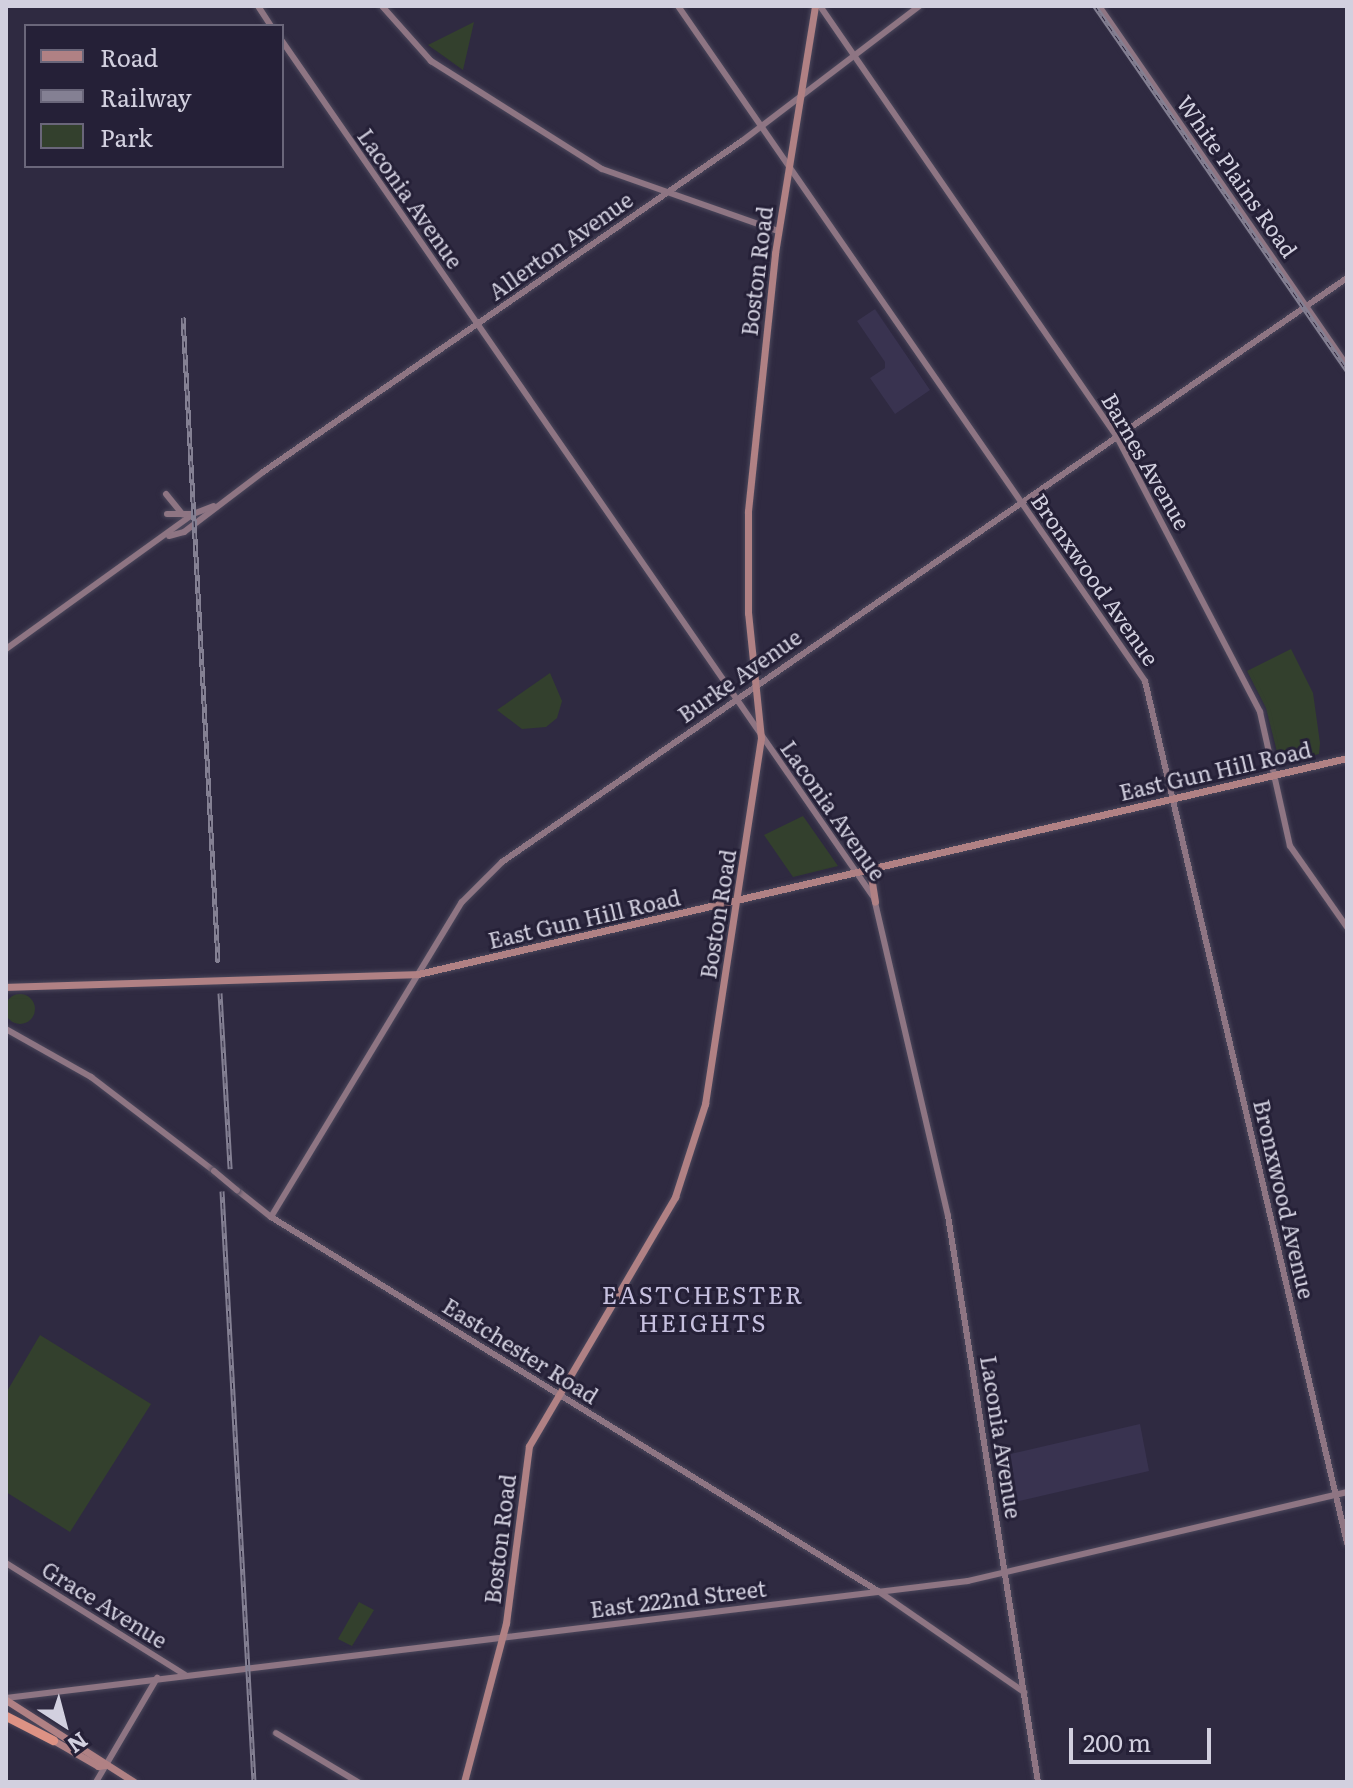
<!DOCTYPE html>
<html>
<head>
<meta charset="utf-8">
<style>
  body { margin:0 }
  #map { position:relative; width:1353px; height:1788px; overflow:hidden; background:#2f2a41; font-family:Literata,serif }
  div>[style] { position:absolute }
  .built>* { inset:0; background:#393350 }
  .green>* { inset:0; background:#33402d }
  .round { border-radius:50% }
  .roads { filter:drop-shadow(0 0 2px #4b475b) drop-shadow(0 0 2px #4b475b) }
  .secondary>* { height:6px; margin:-3px; padding:0 3px; transform-origin:3px; border-radius:3px; background:#8e7583 }
  .primary>* { height:7px; margin:-3.5px; padding:0 3.5px; transform-origin:3.5px; border-radius:3.5px; background:#b08184 }
  .highway>* { height:9px; margin:-4.5px; padding:0 4.5px; transform-origin:4.5px; border-radius:4.5px; background:#dd9284 }
  .rail>* { height:5px; margin-top:-2.5px; transform-origin:0; background:repeating-linear-gradient(90deg,#252037 0 6px,#848093 0 12px); box-sizing:border-box; border-block:2px solid #848093 }
  .bridges { filter:drop-shadow(0 0 2px #4b475b) drop-shadow(0 0 2px #4b475b) }
  .secondary-bridge>* { height:6px; margin:-3px; padding:0 3px; transform-origin:3px; border-radius:3px; background:#8e7583 }
  span { translate:-50% -50%; white-space:nowrap; text-align:center; line-height:1.15; -webkit-text-stroke:6px #252037; paint-order:stroke }
  .street-label { font-size:22px; color:#d2d0df }
  .neighbourhood-label { font-size:24px; color:#c6c0df; letter-spacing:2px }
  .frame { position:absolute; inset:0; border:8px solid #d2d0df; pointer-events:none }
  .legend { position:absolute; left:24px; top:24px; width:260px; height:144px; box-sizing:border-box; background:#252037; border:2px solid #6a667a; margin:0; padding:10px 14px; list-style:none; font-size:24px; color:#d2d0df }
  .legend li { display:flex; align-items:center; gap:16px; height:40px }
  .legend b { width:40px; border:2px solid #6a667a }
  .north { position:absolute; left:24px; top:1684px; width:80px; height:80px; -webkit-text-stroke:6px #252037; paint-order:stroke; rotate:144deg; font-size:22px; font-weight:700; line-height:32px; text-align:center; color:#d2d0df }
  .north::after { content:''; display:block; margin:auto; width:28px; height:36px; background:#d2d0df; clip-path:polygon(50% 0,100% 100%,50% 72%,0 100%) }
  .scale { position:absolute; left:1069px; top:1728px; width:142px; height:36px; box-sizing:border-box; border:4px solid #d2d0df; border-top:0; padding-left:10px; font-size:24px; line-height:28px; white-space:nowrap; color:#d2d0df; -webkit-text-stroke:6px #252037; paint-order:stroke }
</style>
</head>
<body>
<div id="map">
  <div class="built">
    <i style="clip-path:polygon(875px 309px,930px 390px,895px 414px,870px 378px,885px 368px,885px 362px,857px 321px)"></i>
    <i style="clip-path:polygon(1140px 1424px,1149px 1471px,1006px 1504px,998px 1457px)"></i>
  </div>
  <div class="green">
    <i style="clip-path:polygon(474px 22px,463px 70px,428px 45px)"></i>
    <i style="clip-path:polygon(1291px 649px,1313px 693px,1320px 743px,1319px 754px,1280px 764px,1266px 708px,1247px 671px)"></i>
    <i style="clip-path:polygon(550px 673px,562px 701px,557px 718px,546px 727px,522px 729px,497px 710px)"></i>
    <i style="clip-path:polygon(803px 816px,838px 866px,793px 877px,764px 835px)"></i>
    <i class="round" style="left:5px;top:994px;width:30px;height:30px"></i>
    <i style="clip-path:polygon(40px 1335px,151px 1404px,70px 1532px,6px 1492px,6px 1393px)"></i>
    <i style="clip-path:polygon(359px 1602px,374px 1610px,352px 1646px,338px 1639px)"></i>
  </div>
  <div class="roads">
    <div class="secondary">
      <i style="left:258px;top:6px;width:24px;rotate:57deg"></i>
      <i style="left:382px;top:6px;width:74px;rotate:48.3deg"></i>
      <i style="left:431px;top:61px;width:202px;rotate:32.3deg"></i>
      <i style="left:602px;top:169px;width:187px;rotate:19.4deg"></i>
      <i style="left:678px;top:6px;width:821px;rotate:55.32deg"></i>
      <i style="left:1145px;top:681px;width:885px;rotate:76.81deg"></i>
      <i style="left:820px;top:6px;width:523px;rotate:55.43deg"></i>
      <i style="left:1117px;top:437px;width:310px;rotate:62.5deg"></i>
      <i style="left:1260px;top:712px;width:137px;rotate:77.4deg"></i>
      <i style="left:1290px;top:846px;width:99px;rotate:54.9deg"></i>
      <i style="left:1099px;top:6px;width:437px;rotate:55.4deg"></i>
      <i style="left:282px;top:41px;width:1042px;rotate:55.36deg"></i>
      <i style="left:874px;top:898px;width:326px;rotate:76.9deg"></i>
      <i style="left:948px;top:1216px;width:573px;rotate:80.97deg"></i>
      <i style="left:166px;top:494px;width:26px;rotate:51deg"></i>
      <i style="left:167px;top:514px;width:24px"></i>
      <i style="left:169px;top:536px;width:16px;rotate:-15deg"></i>
      <i style="left:184px;top:532px;width:99px;rotate:-37.2deg"></i>
      <i style="left:263px;top:472px;width:582px;rotate:-34.65deg"></i>
      <i style="left:742px;top:141px;width:223px;rotate:-37.3deg"></i>
      <i style="left:6px;top:649px;width:231px;rotate:-35.8deg"></i>
      <i style="left:193px;top:514px;width:22px;rotate:-21deg"></i>
      <i style="left:6px;top:1029px;width:98px;rotate:29.5deg"></i>
      <i style="left:91px;top:1077px;width:155px;rotate:37.4deg"></i>
      <i style="left:237px;top:1190px;width:43px;rotate:38.5deg"></i>
      <i style="left:271px;top:1217px;width:713px;rotate:31.64deg"></i>
      <i style="left:878px;top:1591px;width:178px;rotate:34.7deg"></i>
      <i style="left:271px;top:1217px;width:368px;rotate:-58.8deg"></i>
      <i style="left:462px;top:902px;width:57px;rotate:-45deg"></i>
      <i style="left:502px;top:862px;width:1027px;rotate:-34.65deg"></i>
      <i style="left:6px;top:1563px;width:211px;rotate:32deg"></i>
      <i style="left:6px;top:1698px;width:969px;rotate:-6.93deg"></i>
      <i style="left:968px;top:1581px;width:389px;rotate:-13.2deg"></i>
      <i style="left:276px;top:1733px;width:96px;rotate:30.9deg"></i>
      <i style="left:96px;top:1782px;width:121px;rotate:-59.6deg"></i>
    </div>
    <div class="primary">
      <i style="left:870px;top:870px;width:32px;rotate:81deg"></i>
      <i style="left:6px;top:987px;width:412px;rotate:-1.8deg"></i>
      <i style="left:418px;top:974px;width:954px;rotate:-13.09deg"></i>
      <i style="left:6px;top:1700px;width:152px;rotate:32.6deg"></i>
      <i style="left:53px;top:1740px;width:52px;rotate:30deg"></i>
      <i style="left:98px;top:1766px;width:7px;rotate:-8deg"></i>
      <i style="left:464px;top:1782px;width:164px;rotate:-75.2deg"></i>
      <i style="left:506px;top:1623px;width:178px;rotate:-82.6deg"></i>
      <i style="left:529px;top:1446px;width:289px;rotate:-59.6deg"></i>
      <i style="left:675px;top:1197px;width:98px;rotate:-72.1deg"></i>
      <i style="left:705px;top:1104px;width:370px;rotate:-81.3deg"></i>
      <i style="left:761px;top:738px;width:126px;rotate:-95.9deg"></i>
      <i style="left:748px;top:613px;width:102px;rotate:-90deg"></i>
      <i style="left:748px;top:511px;width:259px;rotate:-84deg"></i>
      <i style="left:775px;top:253px;width:250px;rotate:-80.8deg"></i>
    </div>
    <div class="highway">
      <i style="left:6px;top:1716px;width:53px;rotate:27.1deg"></i>
    </div>
  </div>
  <div class="rail">
    <i style="left:1095px;top:6px;width:443px;rotate:55.3deg"></i>
    <i style="left:183px;top:317px;width:646px;rotate:86.89deg"></i>
    <i style="left:220px;top:993px;width:176px;rotate:86.7deg"></i>
    <i style="left:222px;top:1191px;width:592px;rotate:86.9deg"></i>
  </div>
  <div class="bridges">
    <div class="secondary-bridge">
      <i style="left:214px;top:1171px;width:30px;rotate:40deg"></i>
    </div>
  </div>
  <div class="street-label">
    <span style="left:1238px;top:176px;rotate:55deg">White Plains Road</span>
    <span style="left:411px;top:198px;rotate:55deg">Laconia Avenue</span>
    <span style="left:560px;top:245px;rotate:-35deg">Allerton Avenue</span>
    <span style="left:756px;top:271px;rotate:-83deg">Boston Road</span>
    <span style="left:1147px;top:461px;rotate:60deg">Barnes Avenue</span>
    <span style="left:1096px;top:579px;rotate:55deg">Bronxwood Avenue</span>
    <span style="left:739px;top:675px;rotate:-35deg">Burke Avenue</span>
    <span style="left:1215px;top:770px;rotate:-13deg">East Gun Hill Road</span>
    <span style="left:834px;top:810px;rotate:55deg">Laconia Avenue</span>
    <span style="left:717px;top:914px;rotate:-81deg">Boston Road</span>
    <span style="left:584px;top:918px;rotate:-13deg">East Gun Hill Road</span>
    <span style="left:1285px;top:1199px;rotate:77deg">Bronxwood Avenue</span>
    <span style="left:521px;top:1350px;rotate:32deg">Eastchester Road</span>
    <span style="left:1002px;top:1437px;rotate:81deg">Laconia Avenue</span>
    <span style="left:499px;top:1539px;rotate:-83deg">Boston Road</span>
    <span style="left:678px;top:1598px;rotate:-7deg">East 222nd Street</span>
    <span style="left:105px;top:1604px;rotate:32deg">Grace Avenue</span>
  </div>
  <div class="neighbourhood-label">
    <span style="left:703px;top:1308px">EASTCHESTER<br>HEIGHTS</span>
  </div>
  <div class="frame"></div>
  <ul class="legend">
  <li><b style="height:10px;background:#b08184"></b>Road</li>
  <li><b style="height:10px;background:#848093"></b>Railway</li>
  <li><b style="height:22px;background:#33402d"></b>Park</li>
  </ul>
  <div class="north">N</div>
  <div class="scale">200 m</div>
</div>
</body>
</html>
